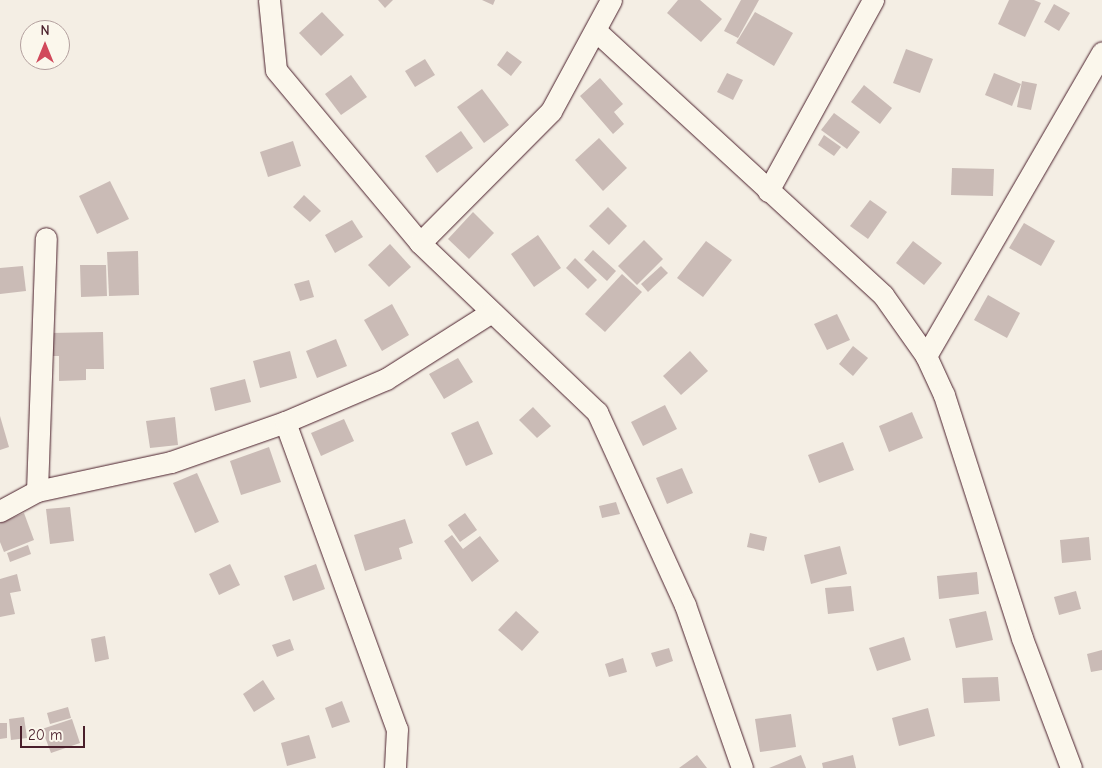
<!DOCTYPE html>
<html>
<head>
<meta charset="utf-8">
<style>
  body { margin:0 }
  #map { position:relative; width:1102px; height:768px; overflow:hidden; background:#f4eee4; font-family:"Comic Neue",sans-serif }
  div>[style] { position:absolute }
  .building>* { inset:0; background:#cabbb6 }
  .roads { filter:drop-shadow(0 0 1px #4a1f2b) drop-shadow(0 0 1px #4a1f2b) }
  .minor>* { height:21px; margin:-10.5px; padding:0 10.5px; transform-origin:10.5px; border-radius:10.5px; background:#fbf7ec }
  span { translate:-50% -50%; white-space:nowrap; text-align:center; line-height:1.15; -webkit-text-stroke:4.5px #fbf7ec; paint-order:stroke }
  .north { position:absolute; left:20px; top:20px; width:50px; height:50px; box-sizing:border-box; background:#fbf7ec; border:1px solid #b4a19f; border-radius:50%; rotate:0deg; font-size:14px; font-weight:700; line-height:20px; text-align:center; color:#4a1f2b }
  .north::after { content:''; display:block; margin:auto; width:18px; height:22px; background:#d1495b; clip-path:polygon(50% 0,100% 100%,50% 72%,0 100%) }
  .scale { position:absolute; left:20px; top:726px; width:65px; height:22px; box-sizing:border-box; border:2px solid #4a1f2b; border-top:0; padding-left:6px; font-size:15px; line-height:18px; white-space:nowrap; color:#4a1f2b; -webkit-text-stroke:4px #fbf7ec; paint-order:stroke }
</style>
</head>
<body>
<div id="map">
  <div class="building">
    <i style="clip-path:polygon(378px 0,393px 0,385px 8px)"></i>
    <i style="clip-path:polygon(482px 0,495px 0,493px 5px)"></i>
    <i style="clip-path:polygon(678px 0,700px 0,722px 19px,701px 42px,667px 13px)"></i>
    <i style="clip-path:polygon(741px 0,759px 0,738px 38px,724px 31px)"></i>
    <i style="clip-path:polygon(1009px 0,1034px 0,1041px 3px,1025px 37px,998px 24px)"></i>
    <i style="clip-path:polygon(1054px 4px,1070px 13px,1059px 31px,1044px 22px)"></i>
    <i style="clip-path:polygon(322px 12px,344px 35px,321px 56px,299px 33px)"></i>
    <i style="clip-path:polygon(755px 12px,793px 33px,774px 66px,736px 43px)"></i>
    <i style="clip-path:polygon(906px 49px,933px 59px,920px 93px,893px 83px)"></i>
    <i style="clip-path:polygon(507px 51px,522px 62px,511px 76px,497px 65px)"></i>
    <i style="clip-path:polygon(425px 59px,435px 75px,415px 87px,405px 71px)"></i>
    <i style="clip-path:polygon(727px 73px,743px 80px,733px 100px,717px 92px)"></i>
    <i style="clip-path:polygon(994px 73px,1021px 84px,1012px 106px,985px 95px)"></i>
    <i style="clip-path:polygon(351px 75px,367px 97px,341px 115px,325px 94px)"></i>
    <i style="clip-path:polygon(600px 78px,623px 104px,614px 112px,624px 124px,613px 134px,580px 96px)"></i>
    <i style="clip-path:polygon(1022px 81px,1037px 84px,1031px 110px,1017px 107px)"></i>
    <i style="clip-path:polygon(864px 85px,892px 108px,880px 124px,851px 102px)"></i>
    <i style="clip-path:polygon(482px 89px,509px 125px,484px 143px,457px 107px)"></i>
    <i style="clip-path:polygon(834px 113px,860px 132px,847px 149px,821px 130px)"></i>
    <i style="clip-path:polygon(461px 131px,473px 148px,437px 173px,425px 156px)"></i>
    <i style="clip-path:polygon(824px 135px,841px 147px,834px 156px,818px 145px)"></i>
    <i style="clip-path:polygon(599px 138px,627px 168px,603px 191px,575px 160px)"></i>
    <i style="clip-path:polygon(293px 141px,301px 166px,268px 177px,260px 152px)"></i>
    <i style="clip-path:polygon(952px 168px,994px 169px,993px 196px,951px 195px)"></i>
    <i style="clip-path:polygon(110px 181px,129px 219px,97px 234px,79px 196px)"></i>
    <i style="clip-path:polygon(304px 195px,321px 211px,310px 222px,293px 207px)"></i>
    <i style="clip-path:polygon(870px 200px,887px 212px,868px 239px,850px 226px)"></i>
    <i style="clip-path:polygon(608px 207px,627px 226px,609px 245px,589px 226px)"></i>
    <i style="clip-path:polygon(473px 212px,494px 233px,469px 259px,448px 239px)"></i>
    <i style="clip-path:polygon(352px 220px,363px 237px,335px 253px,325px 235px)"></i>
    <i style="clip-path:polygon(1024px 223px,1055px 241px,1041px 266px,1009px 248px)"></i>
    <i style="clip-path:polygon(538px 235px,561px 268px,534px 287px,511px 254px)"></i>
    <i style="clip-path:polygon(644px 240px,663px 259px,637px 285px,618px 266px)"></i>
    <i style="clip-path:polygon(706px 241px,732px 260px,703px 297px,677px 278px)"></i>
    <i style="clip-path:polygon(913px 241px,942px 263px,924px 285px,896px 263px)"></i>
    <i style="clip-path:polygon(390px 244px,411px 267px,389px 287px,368px 265px)"></i>
    <i style="clip-path:polygon(593px 250px,616px 271px,607px 281px,584px 260px)"></i>
    <i style="clip-path:polygon(138px 251px,139px 295px,109px 296px,107px 252px)"></i>
    <i style="clip-path:polygon(575px 258px,597px 280px,588px 289px,566px 268px)"></i>
    <i style="clip-path:polygon(80px 265px,106px 265px,107px 296px,81px 297px)"></i>
    <i style="clip-path:polygon(23px 266px,26px 291px,0 294px,0 268px)"></i>
    <i style="clip-path:polygon(661px 266px,668px 273px,648px 292px,641px 284px)"></i>
    <i style="clip-path:polygon(622px 274px,642px 292px,605px 332px,585px 314px)"></i>
    <i style="clip-path:polygon(309px 280px,314px 297px,300px 301px,294px 284px)"></i>
    <i style="clip-path:polygon(988px 295px,1020px 313px,1007px 338px,974px 320px)"></i>
    <i style="clip-path:polygon(392px 304px,409px 335px,382px 351px,364px 320px)"></i>
    <i style="clip-path:polygon(837px 314px,850px 340px,827px 350px,814px 324px)"></i>
    <i style="clip-path:polygon(103px 332px,104px 369px,86px 369px,86px 380px,59px 381px,59px 356px,50px 356px,50px 333px)"></i>
    <i style="clip-path:polygon(336px 339px,347px 366px,317px 378px,306px 351px)"></i>
    <i style="clip-path:polygon(853px 346px,868px 358px,853px 376px,839px 364px)"></i>
    <i style="clip-path:polygon(290px 351px,297px 378px,260px 388px,253px 361px)"></i>
    <i style="clip-path:polygon(690px 351px,708px 371px,681px 395px,663px 376px)"></i>
    <i style="clip-path:polygon(458px 358px,473px 382px,444px 399px,429px 374px)"></i>
    <i style="clip-path:polygon(245px 379px,251px 402px,215px 411px,210px 388px)"></i>
    <i style="clip-path:polygon(665px 405px,677px 429px,643px 446px,631px 422px)"></i>
    <i style="clip-path:polygon(533px 407px,551px 426px,537px 438px,519px 420px)"></i>
    <i style="clip-path:polygon(912px 412px,923px 438px,889px 452px,879px 426px)"></i>
    <i style="clip-path:polygon(0 416px,9px 447px,0 450px)"></i>
    <i style="clip-path:polygon(175px 417px,178px 445px,150px 448px,146px 421px)"></i>
    <i style="clip-path:polygon(344px 419px,354px 441px,321px 456px,311px 433px)"></i>
    <i style="clip-path:polygon(478px 421px,493px 454px,466px 466px,451px 433px)"></i>
    <i style="clip-path:polygon(843px 442px,854px 470px,819px 483px,808px 455px)"></i>
    <i style="clip-path:polygon(269px 447px,281px 482px,241px 495px,230px 461px)"></i>
    <i style="clip-path:polygon(682px 468px,693px 493px,667px 504px,656px 478px)"></i>
    <i style="clip-path:polygon(197px 473px,219px 522px,195px 533px,173px 483px)"></i>
    <i style="clip-path:polygon(616px 502px,620px 514px,602px 518px,599px 506px)"></i>
    <i style="clip-path:polygon(70px 507px,74px 541px,50px 544px,46px 509px)"></i>
    <i style="clip-path:polygon(24px 513px,34px 540px,4px 552px,0 542px,0 523px)"></i>
    <i style="clip-path:polygon(465px 513px,477px 530px,460px 542px,448px 525px)"></i>
    <i style="clip-path:polygon(405px 519px,413px 543px,399px 548px,402px 559px,365px 571px,354px 535px)"></i>
    <i style="clip-path:polygon(750px 533px,767px 537px,764px 551px,747px 547px)"></i>
    <i style="clip-path:polygon(452px 535px,463px 549px,480px 536px,499px 561px,472px 582px,444px 541px)"></i>
    <i style="clip-path:polygon(1089px 537px,1091px 560px,1062px 563px,1060px 540px)"></i>
    <i style="clip-path:polygon(28px 545px,31px 554px,10px 562px,7px 553px)"></i>
    <i style="clip-path:polygon(840px 546px,847px 574px,811px 584px,804px 555px)"></i>
    <i style="clip-path:polygon(230px 564px,240px 585px,219px 595px,209px 574px)"></i>
    <i style="clip-path:polygon(316px 564px,325px 589px,293px 601px,284px 576px)"></i>
    <i style="clip-path:polygon(977px 572px,979px 594px,939px 599px,937px 576px)"></i>
    <i style="clip-path:polygon(17px 574px,21px 591px,10px 593px,15px 614px,0 617px,0 579px)"></i>
    <i style="clip-path:polygon(851px 586px,854px 611px,828px 614px,825px 588px)"></i>
    <i style="clip-path:polygon(1076px 591px,1081px 609px,1059px 615px,1054px 597px)"></i>
    <i style="clip-path:polygon(516px 611px,539px 632px,522px 651px,498px 630px)"></i>
    <i style="clip-path:polygon(986px 611px,993px 640px,956px 648px,949px 619px)"></i>
    <i style="clip-path:polygon(105px 636px,109px 659px,95px 662px,91px 639px)"></i>
    <i style="clip-path:polygon(904px 637px,911px 660px,877px 671px,869px 648px)"></i>
    <i style="clip-path:polygon(290px 639px,294px 650px,277px 657px,272px 645px)"></i>
    <i style="clip-path:polygon(669px 648px,673px 661px,656px 667px,651px 653px)"></i>
    <i style="clip-path:polygon(1102px 650px,1102px 670px,1091px 672px,1087px 654px)"></i>
    <i style="clip-path:polygon(623px 658px,627px 672px,609px 677px,605px 664px)"></i>
    <i style="clip-path:polygon(998px 677px,1000px 701px,964px 703px,962px 678px)"></i>
    <i style="clip-path:polygon(263px 680px,275px 699px,254px 712px,243px 694px)"></i>
    <i style="clip-path:polygon(342px 701px,350px 722px,332px 728px,325px 708px)"></i>
    <i style="clip-path:polygon(68px 707px,71px 718px,50px 724px,47px 713px)"></i>
    <i style="clip-path:polygon(928px 708px,935px 736px,899px 746px,892px 718px)"></i>
    <i style="clip-path:polygon(791px 714px,796px 747px,760px 752px,755px 719px)"></i>
    <i style="clip-path:polygon(24px 717px,27px 738px,11px 740px,9px 719px)"></i>
    <i style="clip-path:polygon(72px 719px,80px 743px,51px 753px,42px 729px)"></i>
    <i style="clip-path:polygon(0 723px,7px 723px,7px 738px,0 739px)"></i>
    <i style="clip-path:polygon(309px 735px,316px 758px,287px 766px,281px 743px)"></i>
    <i style="clip-path:polygon(697px 755px,707px 768px,679px 768px)"></i>
    <i style="clip-path:polygon(801px 755px,806px 768px,769px 768px)"></i>
    <i style="clip-path:polygon(853px 755px,856px 768px,823px 768px,822px 763px)"></i>
  </div>
  <div class="roads">
    <div class="minor">
      <i style="left:269px;top:0;width:70px;rotate:84.3deg"></i>
      <i style="left:276px;top:70px;width:225px;rotate:50.2deg"></i>
      <i style="left:420px;top:243px;width:245px;rotate:43.7deg"></i>
      <i style="left:597px;top:412px;width:212px;rotate:65.5deg"></i>
      <i style="left:685px;top:605px;width:173px;rotate:70.7deg"></i>
      <i style="left:596px;top:31px;width:390px;rotate:42.6deg"></i>
      <i style="left:883px;top:295px;width:75px;rotate:54.8deg"></i>
      <i style="left:926px;top:356px;width:43px;rotate:65.2deg"></i>
      <i style="left:944px;top:395px;width:255px;rotate:72.2deg"></i>
      <i style="left:1022px;top:638px;width:139px;rotate:69.3deg"></i>
      <i style="left:768px;top:191px;width:218px;rotate:-61.2deg"></i>
      <i style="left:420px;top:243px;width:186px;rotate:-45.2deg"></i>
      <i style="left:551px;top:111px;width:126px;rotate:-61.6deg"></i>
      <i style="left:926px;top:356px;width:351px;rotate:-59.9deg"></i>
      <i style="left:285px;top:422px;width:327px;rotate:70deg"></i>
      <i style="left:397px;top:729px;width:39px;rotate:93deg"></i>
      <i style="left:37px;top:491px;width:253px;rotate:-88deg"></i>
      <i style="left:0;top:511px;width:42px;rotate:-28.4deg"></i>
      <i style="left:37px;top:491px;width:137px;rotate:-12.2deg"></i>
      <i style="left:171px;top:462px;width:121px;rotate:-19.3deg"></i>
      <i style="left:285px;top:422px;width:110px;rotate:-23.1deg"></i>
      <i style="left:386px;top:379px;width:123px;rotate:-32.4deg"></i>
    </div>
  </div>
  <div class="north">N</div>
  <div class="scale">20 m</div>
</div>
</body>
</html>
